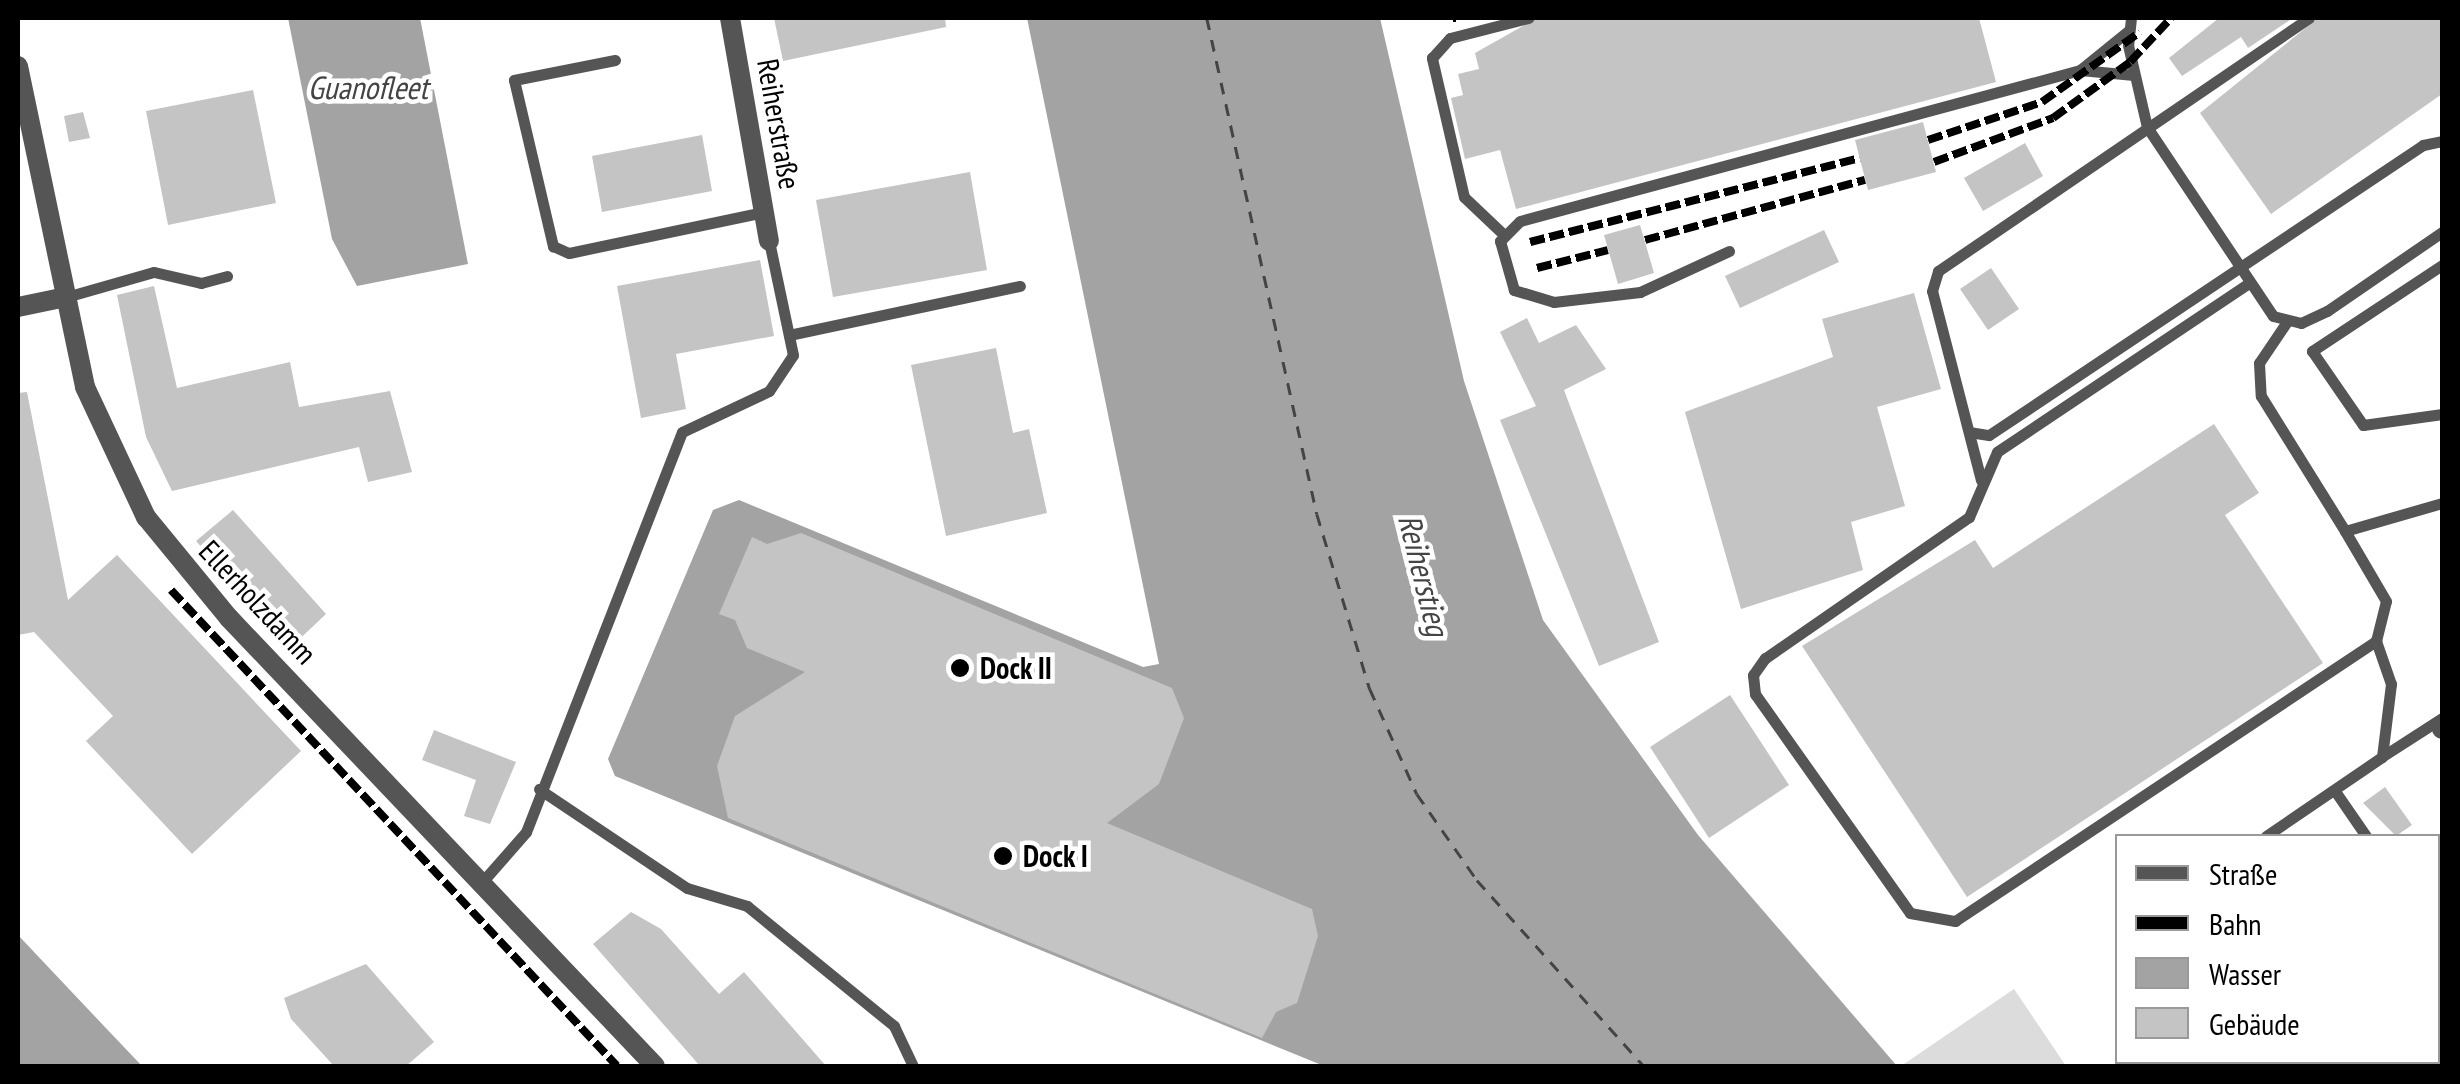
<!DOCTYPE html>
<html>
<head>
<meta charset="utf-8">
<style>
  body { margin:0 }
  #map { position:relative; width:2460px; height:1084px; overflow:hidden; background:#fff; font-family:"PT Sans Narrow",sans-serif }
  div>[style] { position:absolute }
  .green>* { inset:0; background:#dcdcdc }
  .water>* { inset:0; background:#a3a3a3 }
  .ferry>* { height:2.5px; margin-top:-1.25px; transform-origin:0; background:repeating-linear-gradient(90deg,#444 0 12px,transparent 0 22px) }
  .building>* { inset:0; background:#c4c4c4 }
  .lane>* { height:11px; margin:-5.5px; padding:0 5.5px; transform-origin:5.5px; border-radius:5.5px; background:#555 }
  .street>* { height:20px; margin:-10px; padding:0 10px; transform-origin:10px; border-radius:10px; background:#555 }
  .rail>* { height:8px; margin-top:-4px; transform-origin:0; background:repeating-linear-gradient(90deg,#000 0 15px,transparent 0 20px) }
  .dots>* { width:28px; height:28px; translate:-50% -50%; box-sizing:border-box; border:5px solid #fff; border-radius:50% }
  span { translate:-50% -50%; white-space:nowrap; text-align:center; line-height:1.15; -webkit-text-stroke:9px #fff; paint-order:stroke }
  .street-label { font-size:30px; color:#000 }
  .poi-label { font-size:30px; color:#000; font-weight:700 }
  .left { translate:0 -50%; text-align:left }
  .water-label { font-size:32px; color:#444; font-style:italic }
  .frame { position:absolute; inset:0; border:20px solid #000; pointer-events:none }
  .legend { position:absolute; left:2115px; top:834px; width:325px; height:230px; box-sizing:border-box; background:#fff; border:2px solid #999; margin:0; padding:12px 18px; list-style:none; font-size:30px; color:#000 }
  .legend li { display:flex; align-items:center; gap:20px; height:50px }
  .legend b { width:50px; border:2px solid #999 }
</style>
</head>
<body>
<div id="map">
  <div class="green">
    <i style="clip-path:polygon(2014px 989px,2066px 1066px,1901px 1066px)"></i>
  </div>
  <div class="water">
    <i style="clip-path:polygon(288px 18px,420px 18px,468px 264px,357px 286px,332px 239px)"></i>
    <i style="clip-path:polygon(1027px 18px,1380px 18px,1464px 381px,1543px 620px,1698px 835px,1897px 1066px,1324px 1066px,615px 776px,608px 759px,713px 510px,739px 500px,1143px 667px,1159px 664px)"></i>
    <i style="clip-path:polygon(18px 935px,103px 1025px,142px 1066px,18px 1066px)"></i>
  </div>
  <div class="ferry">
    <i style="left:1207px;top:18px;width:508px;rotate:77.5deg"></i>
    <i style="left:1317px;top:514px;width:183px;rotate:73.2deg"></i>
    <i style="left:1370px;top:689px;width:115px;rotate:65.9deg"></i>
    <i style="left:1417px;top:794px;width:105px;rotate:55.1deg"></i>
    <i style="left:1477px;top:880px;width:250px;rotate:48.1deg"></i>
  </div>
  <div class="building">
    <i style="clip-path:polygon(774px 18px,945px 18px,946px 27px,783px 61px)"></i>
    <i style="clip-path:polygon(1537px 18px,1979px 18px,1996px 82px,1516px 209px,1500px 150px,1465px 159px,1451px 98px,1463px 95px,1458px 74px,1479px 69px,1475px 53px)"></i>
    <i style="clip-path:polygon(2219px 18px,2293px 18px,2248px 48px,2241px 37px,2182px 76px,2169px 58px)"></i>
    <i style="clip-path:polygon(2318px 18px,2442px 18px,2442px 94px,2271px 214px,2200px 113px)"></i>
    <i style="clip-path:polygon(253px 90px,276px 203px,168px 225px,146px 111px)"></i>
    <i style="clip-path:polygon(83px 112px,90px 138px,69px 142px,64px 116px)"></i>
    <i style="clip-path:polygon(1923px 122px,1936px 172px,1868px 190px,1855px 140px)"></i>
    <i style="clip-path:polygon(702px 135px,712px 191px,602px 212px,592px 156px)"></i>
    <i style="clip-path:polygon(2025px 143px,2043px 176px,1983px 211px,1964px 178px)"></i>
    <i style="clip-path:polygon(970px 172px,987px 270px,833px 297px,816px 200px)"></i>
    <i style="clip-path:polygon(1640px 225px,1654px 273px,1618px 284px,1604px 235px)"></i>
    <i style="clip-path:polygon(1824px 230px,1839px 262px,1740px 308px,1725px 276px)"></i>
    <i style="clip-path:polygon(760px 260px,774px 336px,676px 354px,686px 409px,641px 418px,617px 286px)"></i>
    <i style="clip-path:polygon(1991px 268px,2019px 309px,1988px 330px,1960px 289px)"></i>
    <i style="clip-path:polygon(154px 286px,177px 388px,290px 362px,299px 407px,390px 391px,412px 472px,368px 482px,359px 447px,172px 491px,146px 437px,117px 295px)"></i>
    <i style="clip-path:polygon(1914px 293px,1941px 389px,1877px 407px,1905px 506px,1851px 522px,1863px 570px,1741px 609px,1685px 412px,1833px 357px,1822px 319px)"></i>
    <i style="clip-path:polygon(1527px 318px,1539px 343px,1576px 325px,1606px 369px,1564px 390px,1659px 642px,1599px 666px,1500px 420px,1536px 406px,1500px 332px)"></i>
    <i style="clip-path:polygon(996px 348px,1013px 433px,1029px 429px,1047px 513px,946px 536px,911px 365px)"></i>
    <i style="clip-path:polygon(27px 392px,68px 600px,117px 555px,301px 751px,192px 854px,86px 741px,113px 716px,34px 632px,18px 635px,18px 393px)"></i>
    <i style="clip-path:polygon(2214px 424px,2259px 493px,2225px 515px,2323px 663px,1967px 897px,1802px 646px,1975px 540px,1993px 568px)"></i>
    <i style="clip-path:polygon(233px 510px,326px 614px,290px 648px,196px 541px)"></i>
    <i style="clip-path:polygon(801px 533px,1172px 688px,1184px 718px,1159px 784px,1107px 823px,1312px 909px,1318px 936px,1297px 1003px,1276px 1012px,1262px 1038px,728px 818px,717px 766px,735px 716px,805px 672px,747px 648px,735px 620px,719px 614px,752px 537px,767px 544px)"></i>
    <i style="clip-path:polygon(1730px 695px,1789px 785px,1709px 838px,1650px 747px)"></i>
    <i style="clip-path:polygon(434px 730px,516px 762px,490px 824px,464px 816px,476px 780px,422px 760px)"></i>
    <i style="clip-path:polygon(2385px 787px,2412px 825px,2396px 836px,2363px 803px)"></i>
    <i style="clip-path:polygon(631px 912px,661px 929px,719px 994px,744px 972px,826px 1066px,700px 1066px,593px 944px)"></i>
    <i style="clip-path:polygon(366px 964px,434px 1042px,406px 1066px,334px 1066px,291px 1019px,284px 998px)"></i>
  </div>
  <div class="lane">
    <i style="left:2131px;top:18px;width:27px;rotate:96deg"></i>
    <i style="left:2128px;top:45px;width:84px;rotate:77deg"></i>
    <i style="left:2147px;top:127px;width:227px;rotate:56.3deg"></i>
    <i style="left:2273px;top:316px;width:29px;rotate:14deg"></i>
    <i style="left:2301px;top:323px;width:29px;rotate:-25deg"></i>
    <i style="left:2327px;top:311px;width:140px;rotate:-34.5deg"></i>
    <i style="left:615px;top:60px;width:103px;rotate:168.8deg"></i>
    <i style="left:514px;top:80px;width:171px;rotate:76.8deg"></i>
    <i style="left:553px;top:246px;width:17px;rotate:24deg"></i>
    <i style="left:569px;top:253px;width:199px;rotate:-11.9deg"></i>
    <i style="left:2080px;top:70px;width:62px;rotate:-39.1deg"></i>
    <i style="left:1502px;top:233px;width:52px;rotate:-136.5deg"></i>
    <i style="left:1464px;top:197px;width:143px;rotate:-103deg"></i>
    <i style="left:1432px;top:58px;width:27px;rotate:-48deg"></i>
    <i style="left:1450px;top:38px;width:81px;rotate:-14.4deg"></i>
    <i style="left:1729px;top:251px;width:98px;rotate:155.3deg"></i>
    <i style="left:1640px;top:292px;width:87px;rotate:173.4deg"></i>
    <i style="left:1554px;top:302px;width:42px;rotate:-163.3deg"></i>
    <i style="left:1514px;top:290px;width:51px;rotate:-105.9deg"></i>
    <i style="left:1500px;top:241px;width:28px;rotate:-45deg"></i>
    <i style="left:1520px;top:221px;width:580px;rotate:-15.09deg"></i>
    <i style="left:2080px;top:70px;width:54px;rotate:5.3deg"></i>
    <i style="left:2442px;top:265px;width:156px;rotate:146.5deg"></i>
    <i style="left:2312px;top:351px;width:90px;rotate:55.4deg"></i>
    <i style="left:2363px;top:425px;width:80px;rotate:-7.9deg"></i>
    <i style="left:2249px;top:283px;width:303px;rotate:146.2deg"></i>
    <i style="left:1997px;top:452px;width:71px;rotate:113.3deg"></i>
    <i style="left:1969px;top:517px;width:248px;rotate:145.3deg"></i>
    <i style="left:1765px;top:658px;width:21px;rotate:125deg"></i>
    <i style="left:1753px;top:675px;width:19px;rotate:84deg"></i>
    <i style="left:1755px;top:694px;width:268px;rotate:54.7deg"></i>
    <i style="left:1910px;top:913px;width:46px;rotate:10.1deg"></i>
    <i style="left:1955px;top:921px;width:506px;rotate:-33.63deg"></i>
    <i style="left:2376px;top:641px;width:41px;rotate:-76deg"></i>
    <i style="left:2386px;top:601px;width:81px;rotate:-120.4deg"></i>
    <i style="left:66px;top:297px;width:91px;rotate:-15.9deg"></i>
    <i style="left:154px;top:272px;width:48px;rotate:13.2deg"></i>
    <i style="left:201px;top:283px;width:27px;rotate:-15deg"></i>
    <i style="left:2286px;top:323px;width:48px;rotate:124deg"></i>
    <i style="left:2259px;top:363px;width:33px;rotate:87deg"></i>
    <i style="left:2261px;top:396px;width:159px;rotate:58.1deg"></i>
    <i style="left:2345px;top:531px;width:101px;rotate:-16.1deg"></i>
    <i style="left:789px;top:335px;width:236px;rotate:-12deg"></i>
    <i style="left:1969px;top:432px;width:20px;rotate:9deg"></i>
    <i style="left:1989px;top:435px;width:522px;rotate:-33.75deg"></i>
    <i style="left:2423px;top:145px;width:19px;rotate:-12deg"></i>
    <i style="left:1981px;top:480px;width:195px;rotate:-104.5deg"></i>
    <i style="left:1932px;top:291px;width:21px;rotate:-73deg"></i>
    <i style="left:1938px;top:271px;width:449px;rotate:-34.3deg"></i>
    <i style="left:2383px;top:756px;width:70px;rotate:-32.8deg"></i>
    <i style="left:539px;top:789px;width:178px;rotate:33.8deg"></i>
    <i style="left:687px;top:888px;width:63px;rotate:16.7deg"></i>
    <i style="left:747px;top:906px;width:190px;rotate:39.2deg"></i>
    <i style="left:894px;top:1026px;width:44px;rotate:64.6deg"></i>
    <i style="left:2335px;top:791px;width:55px;rotate:55.4deg"></i>
    <i style="left:2266px;top:836px;width:140px;rotate:-34.3deg"></i>
    <i style="left:2382px;top:757px;width:74px;rotate:-83deg"></i>
    <i style="left:2391px;top:684px;width:46px;rotate:-109.2deg"></i>
    <i style="left:483px;top:881px;width:65px;rotate:-48.7deg"></i>
    <i style="left:526px;top:832px;width:429px;rotate:-68.7deg"></i>
    <i style="left:682px;top:432px;width:96px;rotate:-25.2deg"></i>
    <i style="left:769px;top:391px;width:43px;rotate:-56.3deg"></i>
    <i style="left:793px;top:355px;width:116px;rotate:-101.9deg"></i>
    <i style="left:2438px;top:890px;width:4px;rotate:14deg"></i>
    <i style="left:2438px;top:942px;width:8px;rotate:60deg"></i>
    <i style="left:2438px;top:1048px;width:6px;rotate:-45deg"></i>
    <i style="left:2202px;top:1062px;width:6px;rotate:45deg"></i>
    <i style="left:2410px;top:1066px;width:9px;rotate:-27deg"></i>
  </div>
  <div class="street">
    <i style="left:730px;top:18px;width:226px;rotate:80.1deg"></i>
    <i style="left:18px;top:66px;width:328px;rotate:78.2deg"></i>
    <i style="left:85px;top:387px;width:144px;rotate:64.9deg"></i>
    <i style="left:146px;top:517px;width:131px;rotate:50.6deg"></i>
    <i style="left:229px;top:618px;width:618px;rotate:46.44deg"></i>
    <i style="left:18px;top:307px;width:49px;rotate:-11.8deg"></i>
    <i style="left:2442px;top:725px;width:4px;rotate:90deg"></i>
  </div>
  <div class="rail">
    <i style="left:1453px;top:18px;width:3px"></i>
    <i style="left:1928px;top:140px;width:120px;rotate:-18.4deg"></i>
    <i style="left:2042px;top:102px;width:120px;rotate:-35.5deg"></i>
    <i style="left:1934px;top:162px;width:127px;rotate:-20.3deg"></i>
    <i style="left:2053px;top:118px;width:95px;rotate:-36deg"></i>
    <i style="left:2130px;top:62px;width:60px;rotate:-47deg"></i>
    <i style="left:1645px;top:240px;width:228px;rotate:-15.3deg"></i>
    <i style="left:1530px;top:242px;width:340px;rotate:-14.3deg"></i>
    <i style="left:1537px;top:268px;width:73px;rotate:-14.2deg"></i>
    <i style="left:171px;top:590px;width:652px;rotate:46.86deg"></i>
  </div>
  <div class="dots">
    <i style="left:960px;top:668px;background:#000"></i>
    <i style="left:1003px;top:856px;background:#000"></i>
  </div>
  <div class="street-label">
    <span style="left:779px;top:124px;rotate:80deg">Reiherstraße</span>
    <span style="left:258px;top:602px;rotate:47deg">Ellerholzdamm</span>
  </div>
  <div class="poi-label">
    <span class="left" style="left:980px;top:668px">Dock II</span>
    <span class="left" style="left:1023px;top:856px">Dock I</span>
  </div>
  <div class="water-label">
    <span style="left:368px;top:87px">Guanofleet</span>
    <span style="left:1424px;top:575px;rotate:76deg">Reiherstieg</span>
  </div>
  <div class="frame"></div>
  <ul class="legend">
  <li><b style="height:12px;background:#555"></b>Straße</li>
  <li><b style="height:12px;background:#000"></b>Bahn</li>
  <li><b style="height:28px;background:#a3a3a3"></b>Wasser</li>
  <li><b style="height:28px;background:#c4c4c4"></b>Gebäude</li>
  </ul>
</div>
</body>
</html>
